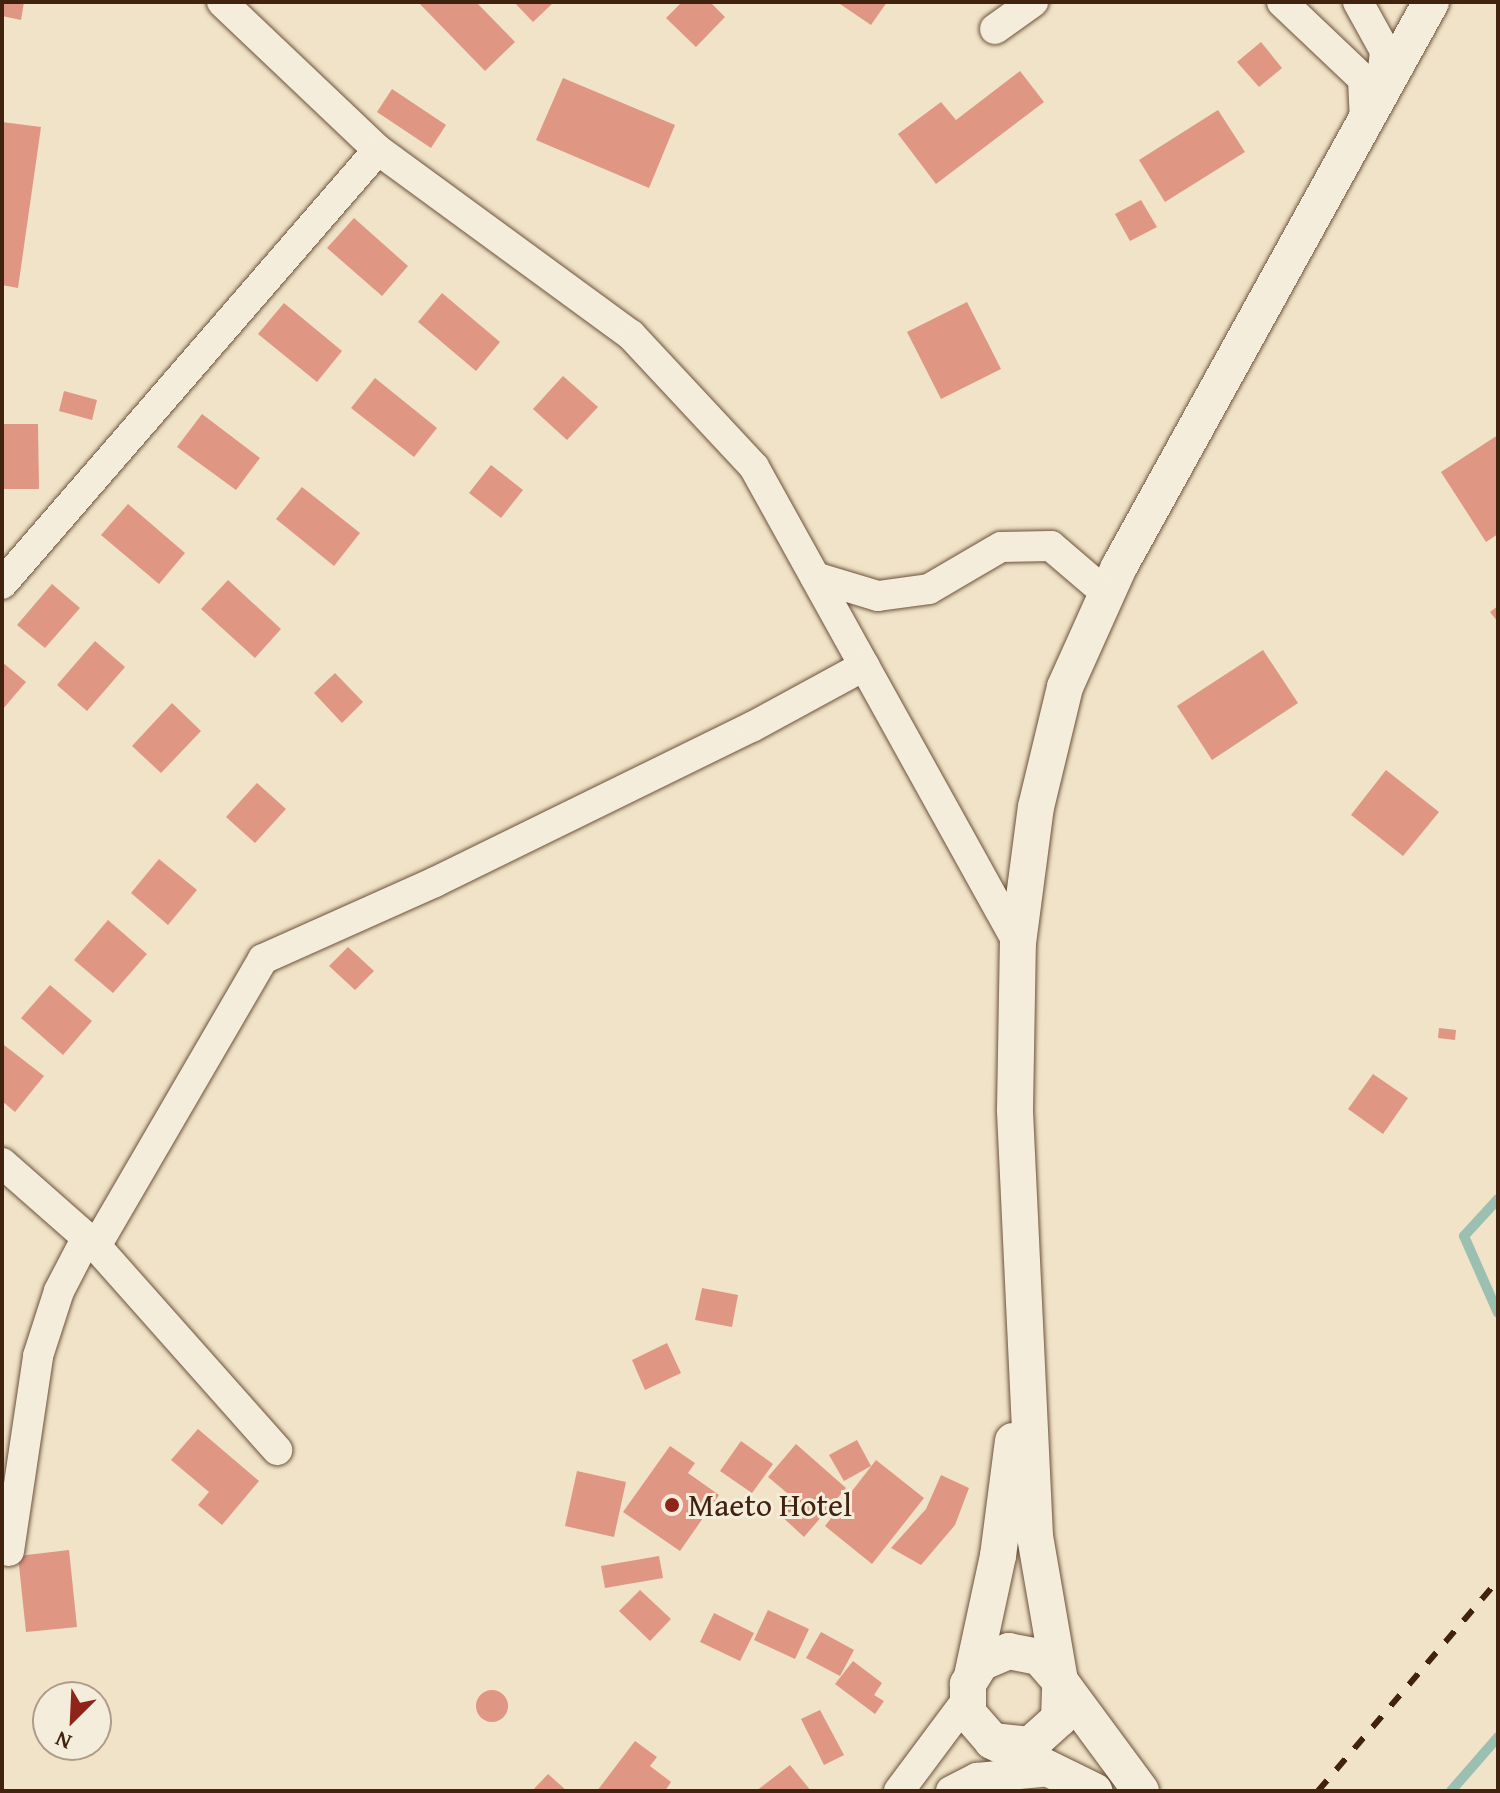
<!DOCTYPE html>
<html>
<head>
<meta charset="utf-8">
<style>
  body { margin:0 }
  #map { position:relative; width:1500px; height:1793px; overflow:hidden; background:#f0e3c7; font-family:"Gentium Book Plus",serif }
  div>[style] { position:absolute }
  .stream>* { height:10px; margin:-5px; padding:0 5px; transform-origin:5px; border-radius:5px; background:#9bbfb0 }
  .building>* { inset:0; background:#df9683 }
  .round { border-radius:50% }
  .roads { filter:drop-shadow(0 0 2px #6c523c) drop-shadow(0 0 2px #6c523c) }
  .minor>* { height:30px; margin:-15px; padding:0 15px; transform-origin:15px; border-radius:15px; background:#f5eddb }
  .tertiary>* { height:36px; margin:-18px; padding:0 18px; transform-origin:18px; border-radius:18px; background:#f5eddb }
  .rail>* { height:6px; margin-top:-3px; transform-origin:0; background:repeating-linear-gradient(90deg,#40220e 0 14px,transparent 0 28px) }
  .dots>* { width:22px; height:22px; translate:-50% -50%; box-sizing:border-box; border:4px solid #f5eddb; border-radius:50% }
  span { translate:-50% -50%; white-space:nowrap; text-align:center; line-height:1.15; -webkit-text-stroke:6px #f5eddb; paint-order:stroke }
  .poi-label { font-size:32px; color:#40220e }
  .left { translate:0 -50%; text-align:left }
  .frame { position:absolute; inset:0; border:4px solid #40220e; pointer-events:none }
  .north { position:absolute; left:32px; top:1681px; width:80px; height:80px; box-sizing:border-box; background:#f5eddb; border:2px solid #ad9c89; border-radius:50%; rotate:204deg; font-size:22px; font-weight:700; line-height:32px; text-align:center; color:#40220e }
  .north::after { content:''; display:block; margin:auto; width:28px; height:36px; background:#8f2418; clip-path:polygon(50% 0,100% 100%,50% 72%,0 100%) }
</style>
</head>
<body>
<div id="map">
  <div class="stream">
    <i style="left:1498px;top:1199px;width:50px;rotate:132.6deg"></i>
    <i style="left:1464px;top:1236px;width:84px;rotate:66.2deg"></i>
    <i style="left:1451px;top:1791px;width:72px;rotate:-49deg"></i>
  </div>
  <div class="building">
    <i style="clip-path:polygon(2px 2px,24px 2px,21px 20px,2px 16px)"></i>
    <i style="clip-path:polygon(418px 2px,476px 2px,515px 42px,485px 71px)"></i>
    <i style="clip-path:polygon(514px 2px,554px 2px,533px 22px)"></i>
    <i style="clip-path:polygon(682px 2px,710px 2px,725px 17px,696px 47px,666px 18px)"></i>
    <i style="clip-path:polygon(837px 2px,887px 2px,871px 25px)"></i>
    <i style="clip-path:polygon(1261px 42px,1282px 68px,1259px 87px,1237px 62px)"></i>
    <i style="clip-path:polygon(1020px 71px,1044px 102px,936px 184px,898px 134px,941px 102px,956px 120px)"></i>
    <i style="clip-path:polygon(563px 78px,675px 125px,649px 188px,536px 140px)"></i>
    <i style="clip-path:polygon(392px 89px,446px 125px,431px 148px,377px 112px)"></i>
    <i style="clip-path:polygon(1218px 110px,1245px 152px,1165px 202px,1139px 160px)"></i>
    <i style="clip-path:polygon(2px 122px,41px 127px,18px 288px,2px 285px)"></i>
    <i style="clip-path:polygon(1141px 200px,1157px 227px,1130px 241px,1115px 214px)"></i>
    <i style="clip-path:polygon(354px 218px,408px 266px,382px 296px,327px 248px)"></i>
    <i style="clip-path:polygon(442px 293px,500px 342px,476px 371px,418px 322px)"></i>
    <i style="clip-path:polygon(967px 302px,1001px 369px,941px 399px,907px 332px)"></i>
    <i style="clip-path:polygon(284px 303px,342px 351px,317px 382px,258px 334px)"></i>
    <i style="clip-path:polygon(563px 376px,598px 407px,567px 440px,533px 409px)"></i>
    <i style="clip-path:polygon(375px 378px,437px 428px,414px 457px,351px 408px)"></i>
    <i style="clip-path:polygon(64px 391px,97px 400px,92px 420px,59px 411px)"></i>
    <i style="clip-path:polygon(202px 414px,260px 458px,236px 490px,177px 447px)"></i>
    <i style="clip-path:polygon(2px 424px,38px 424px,39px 489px,2px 489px)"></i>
    <i style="clip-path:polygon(1498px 435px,1498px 534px,1486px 542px,1441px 472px)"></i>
    <i style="clip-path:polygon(491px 465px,523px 490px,501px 518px,469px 493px)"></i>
    <i style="clip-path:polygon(302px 487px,360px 533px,334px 566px,276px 519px)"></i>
    <i style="clip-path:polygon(128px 504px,185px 553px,159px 584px,101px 535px)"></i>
    <i style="clip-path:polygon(228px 580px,281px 629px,255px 658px,201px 609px)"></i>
    <i style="clip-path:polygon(52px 584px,80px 608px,45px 648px,17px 625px)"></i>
    <i style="clip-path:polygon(1498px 606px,1498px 622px,1490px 612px)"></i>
    <i style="clip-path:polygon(95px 641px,125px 667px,87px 711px,57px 685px)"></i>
    <i style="clip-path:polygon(1263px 650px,1298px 703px,1212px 760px,1177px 706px)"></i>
    <i style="clip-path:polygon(2px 662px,26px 682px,2px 710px)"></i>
    <i style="clip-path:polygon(335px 673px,363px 702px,342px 723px,314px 693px)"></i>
    <i style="clip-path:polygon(172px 703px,201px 731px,161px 773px,132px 746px)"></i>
    <i style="clip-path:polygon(1386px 770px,1439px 812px,1403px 856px,1351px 815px)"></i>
    <i style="clip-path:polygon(257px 783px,286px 809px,255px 843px,226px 817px)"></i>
    <i style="clip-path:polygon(159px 859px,197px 890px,168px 925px,131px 893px)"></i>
    <i style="clip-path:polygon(108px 920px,147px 954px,113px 993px,74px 960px)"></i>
    <i style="clip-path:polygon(348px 947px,374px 971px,355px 990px,329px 966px)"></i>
    <i style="clip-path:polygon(50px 985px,92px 1021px,63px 1055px,21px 1018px)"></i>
    <i style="clip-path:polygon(1439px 1028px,1456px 1030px,1455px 1040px,1438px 1038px)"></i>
    <i style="clip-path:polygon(4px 1045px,44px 1076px,15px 1112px,2px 1101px)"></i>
    <i style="clip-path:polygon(1373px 1074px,1408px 1098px,1383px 1134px,1348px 1109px)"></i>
    <i style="clip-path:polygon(702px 1288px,738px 1295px,732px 1327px,695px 1320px)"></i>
    <i style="clip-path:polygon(667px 1343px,681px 1373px,645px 1390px,632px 1360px)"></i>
    <i style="clip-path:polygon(198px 1429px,259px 1481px,222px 1525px,198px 1505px,209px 1492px,171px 1460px)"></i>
    <i style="clip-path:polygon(857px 1440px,871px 1466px,844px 1481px,829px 1455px)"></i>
    <i style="clip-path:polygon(741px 1441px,773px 1464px,752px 1493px,720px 1471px)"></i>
    <i style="clip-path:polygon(796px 1444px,846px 1488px,804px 1537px,778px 1513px,792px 1497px,768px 1477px)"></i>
    <i style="clip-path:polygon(670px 1446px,695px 1463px,688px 1473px,719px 1495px,680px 1551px,623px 1512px)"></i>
    <i style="clip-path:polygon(876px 1460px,924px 1498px,872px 1564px,825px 1526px)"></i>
    <i style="clip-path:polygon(577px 1471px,626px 1482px,614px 1537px,565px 1526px)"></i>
    <i style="clip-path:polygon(941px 1475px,969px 1488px,955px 1525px,921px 1565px,891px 1548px,926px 1509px)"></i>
    <i style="clip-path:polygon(69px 1550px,77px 1627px,26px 1632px,18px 1556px)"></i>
    <i style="clip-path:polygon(659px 1556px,663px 1578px,605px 1588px,601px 1566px)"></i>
    <i style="clip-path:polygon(640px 1590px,671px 1619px,650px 1641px,619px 1611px)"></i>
    <i style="clip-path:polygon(768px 1610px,809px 1629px,795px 1659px,754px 1640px)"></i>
    <i style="clip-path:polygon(714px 1613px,754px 1633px,740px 1661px,700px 1642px)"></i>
    <i style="clip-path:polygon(821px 1632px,854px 1650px,840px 1676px,806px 1658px)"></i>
    <i style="clip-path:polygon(853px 1661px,882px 1683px,874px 1695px,884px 1701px,875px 1714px,835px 1684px)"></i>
    <i class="round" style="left:476px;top:1690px;width:32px;height:32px"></i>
    <i style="clip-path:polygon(820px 1710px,844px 1755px,824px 1765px,801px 1719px)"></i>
    <i style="clip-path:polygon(635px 1741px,657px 1757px,650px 1766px,671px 1782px,665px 1791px,597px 1791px)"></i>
    <i style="clip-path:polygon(790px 1765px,811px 1791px,756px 1791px)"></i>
    <i style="clip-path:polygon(548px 1774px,567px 1791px,532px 1791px)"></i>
  </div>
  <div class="roads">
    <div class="minor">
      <i style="left:222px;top:2px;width:215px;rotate:43.5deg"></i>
      <i style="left:378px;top:150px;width:313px;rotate:36.2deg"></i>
      <i style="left:631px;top:335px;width:180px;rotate:47deg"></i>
      <i style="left:754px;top:467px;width:544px;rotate:60.99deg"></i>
      <i style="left:1282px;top:2px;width:112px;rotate:43.5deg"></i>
      <i style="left:1363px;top:79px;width:42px;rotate:87.3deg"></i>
      <i style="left:1358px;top:2px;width:56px;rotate:61.1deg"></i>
      <i style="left:1385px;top:51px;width:38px;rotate:96deg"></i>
      <i style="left:995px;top:29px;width:47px;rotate:-35.4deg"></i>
      <i style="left:815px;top:577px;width:66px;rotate:16.8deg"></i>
      <i style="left:878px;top:596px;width:51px;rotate:-7.8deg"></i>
      <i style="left:929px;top:589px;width:83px;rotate:-30.3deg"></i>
      <i style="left:1001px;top:547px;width:50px;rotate:-1.1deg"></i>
      <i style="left:1051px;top:546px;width:74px;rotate:40.6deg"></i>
      <i style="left:2px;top:584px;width:574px;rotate:-49.1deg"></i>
      <i style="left:2px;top:1163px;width:125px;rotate:41.4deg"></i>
      <i style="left:96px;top:1246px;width:273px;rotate:48.4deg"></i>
      <i style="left:96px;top:1246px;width:332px;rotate:-59.8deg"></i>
      <i style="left:263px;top:959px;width:188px;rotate:-24.1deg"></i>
      <i style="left:435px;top:882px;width:353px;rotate:-26.1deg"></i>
      <i style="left:752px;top:727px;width:128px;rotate:-28.6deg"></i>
      <i style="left:9px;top:1551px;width:197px;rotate:-81.5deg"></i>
      <i style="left:38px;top:1356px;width:68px;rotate:-72.1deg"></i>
      <i style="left:59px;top:1291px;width:61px;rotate:-62.6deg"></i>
      <i style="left:899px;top:1791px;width:112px;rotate:-53.3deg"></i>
      <i style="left:951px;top:1791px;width:29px;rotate:-27deg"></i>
      <i style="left:977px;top:1778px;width:74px;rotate:-5.4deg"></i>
    </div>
    <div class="tertiary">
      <i style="left:972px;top:1676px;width:123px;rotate:-77.8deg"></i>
      <i style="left:998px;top:1556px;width:116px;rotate:-82.6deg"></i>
      <i style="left:992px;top:1741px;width:38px;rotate:6deg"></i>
      <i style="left:1030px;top:1745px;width:39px;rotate:-42deg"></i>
      <i style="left:1059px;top:1719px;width:38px;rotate:-88deg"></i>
      <i style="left:1060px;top:1681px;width:32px;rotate:-131deg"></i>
      <i style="left:1039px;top:1657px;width:31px;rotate:-169deg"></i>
      <i style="left:1009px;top:1651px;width:30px;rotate:157deg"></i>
      <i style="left:981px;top:1663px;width:25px;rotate:122deg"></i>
      <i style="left:968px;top:1684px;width:29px;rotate:90deg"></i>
      <i style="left:968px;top:1713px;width:37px;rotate:49deg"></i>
      <i style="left:992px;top:1741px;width:114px;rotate:26.1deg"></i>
      <i style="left:1141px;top:1791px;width:137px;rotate:-126.4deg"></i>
      <i style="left:1060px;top:1681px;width:147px;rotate:-99.8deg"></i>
      <i style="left:1035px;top:1536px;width:427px;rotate:-92.7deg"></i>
      <i style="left:1015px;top:1109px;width:166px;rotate:-89deg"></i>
      <i style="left:1018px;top:943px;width:137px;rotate:-82.5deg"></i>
      <i style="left:1036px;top:807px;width:123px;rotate:-76.4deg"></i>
      <i style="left:1065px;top:687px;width:132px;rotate:-65.8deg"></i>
      <i style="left:1119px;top:567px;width:645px;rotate:-61.09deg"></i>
    </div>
  </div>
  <div class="rail">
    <i style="left:1318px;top:1791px;width:277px;rotate:-49.5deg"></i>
  </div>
  <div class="dots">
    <i style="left:672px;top:1505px;background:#8f2418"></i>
  </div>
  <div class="poi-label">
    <span class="left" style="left:688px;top:1505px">Maeto Hotel</span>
  </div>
  <div class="frame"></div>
  <div class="north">N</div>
</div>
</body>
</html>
